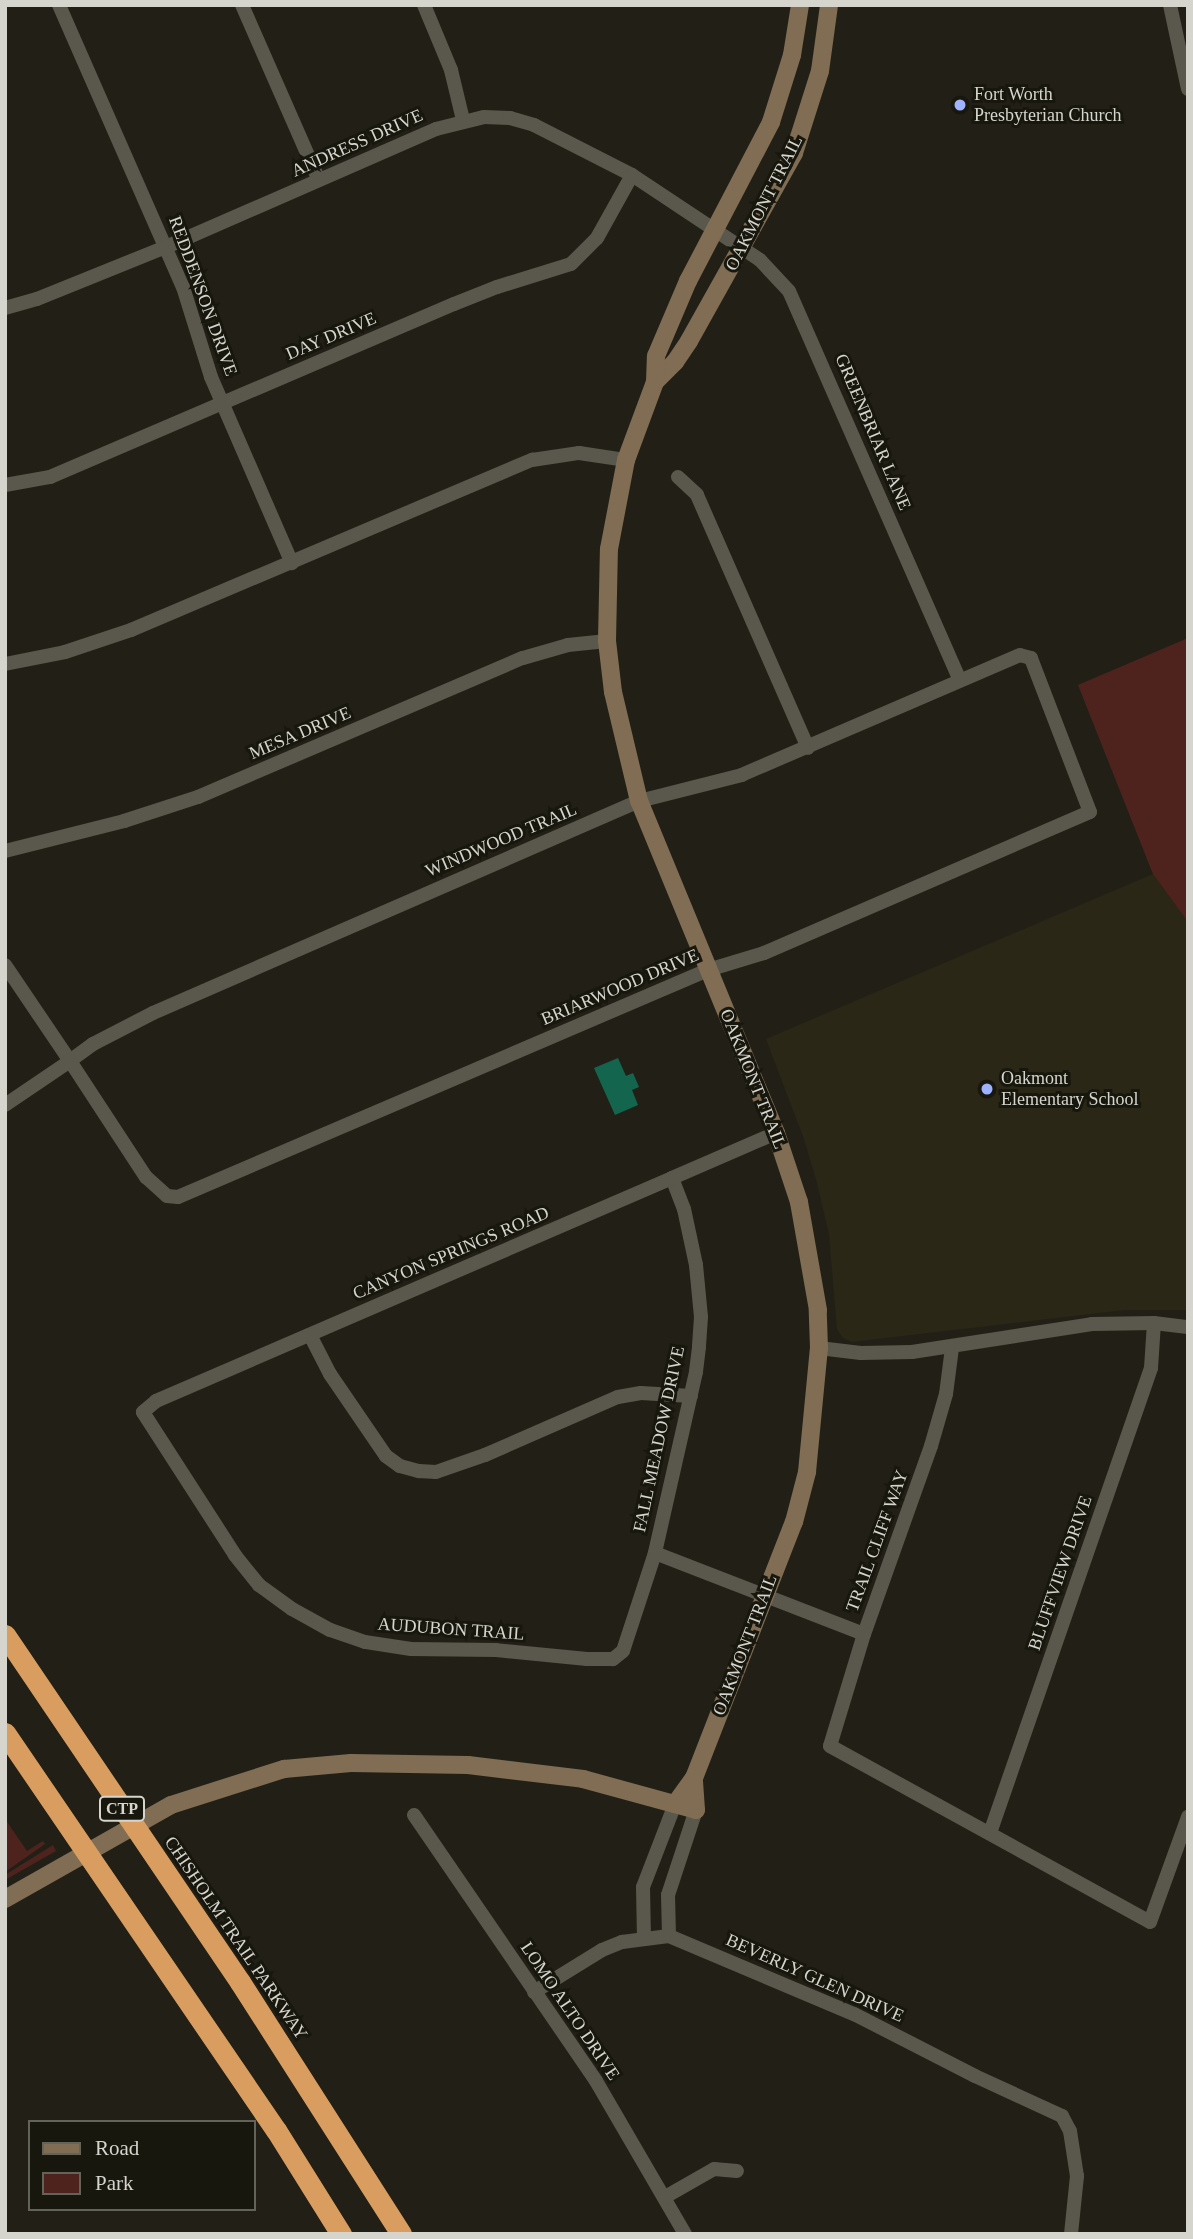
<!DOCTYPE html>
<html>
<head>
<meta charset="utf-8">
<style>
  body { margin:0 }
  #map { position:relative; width:1193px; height:2239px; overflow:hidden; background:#222016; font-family:Georgia,serif }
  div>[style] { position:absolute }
  .built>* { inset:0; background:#2a2717 }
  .green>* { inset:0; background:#4e231d }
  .water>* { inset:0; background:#13654d }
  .street>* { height:14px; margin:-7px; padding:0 7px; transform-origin:7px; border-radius:7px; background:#5a584d }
  .secondary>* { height:18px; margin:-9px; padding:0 9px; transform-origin:9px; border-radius:9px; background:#806d53 }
  .highway>* { height:21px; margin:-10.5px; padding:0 10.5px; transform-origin:10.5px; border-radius:10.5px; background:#da9d60 }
  .dots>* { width:19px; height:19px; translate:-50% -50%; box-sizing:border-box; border:4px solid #18170e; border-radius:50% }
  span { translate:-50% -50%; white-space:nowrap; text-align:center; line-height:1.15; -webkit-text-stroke:6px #18170e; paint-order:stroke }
  .shield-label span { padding:2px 5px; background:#18170e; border:2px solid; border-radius:5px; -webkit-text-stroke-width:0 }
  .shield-label { font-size:16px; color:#d5d4cd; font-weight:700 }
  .poi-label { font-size:18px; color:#d5d4cd }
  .left { translate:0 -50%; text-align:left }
  .street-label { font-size:18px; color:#d5d4cd }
  .frame { position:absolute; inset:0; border:7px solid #d5d4cd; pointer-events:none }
  .legend { position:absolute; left:28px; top:2120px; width:228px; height:91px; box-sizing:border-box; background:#18170e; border:2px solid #64635a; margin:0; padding:9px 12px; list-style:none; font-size:21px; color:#d5d4cd }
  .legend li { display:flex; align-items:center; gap:14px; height:35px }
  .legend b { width:35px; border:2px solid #64635a }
</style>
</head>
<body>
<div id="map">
  <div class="built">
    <i style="clip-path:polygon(1153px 874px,1188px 922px,1188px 1310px,1124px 1310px,851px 1342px,842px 1337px,837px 1329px,829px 1234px,817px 1183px,804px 1139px,766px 1039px)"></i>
  </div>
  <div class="green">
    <i style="clip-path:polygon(1188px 638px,1188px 922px,1153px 874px,1078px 685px)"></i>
    <i style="clip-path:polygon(5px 1819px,27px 1851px,43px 1841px,45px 1844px,5px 1872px)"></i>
    <i style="clip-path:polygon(53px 1845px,56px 1851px,5px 1880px,5px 1875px)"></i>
  </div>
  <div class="water">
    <i style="clip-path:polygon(618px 1058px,626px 1076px,633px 1073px,639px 1087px,632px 1090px,638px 1105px,615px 1115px,594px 1068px)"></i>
  </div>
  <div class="street">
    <i style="left:59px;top:5px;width:308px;rotate:66.3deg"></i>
    <i style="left:183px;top:287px;width:94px;rotate:72.7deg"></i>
    <i style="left:211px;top:377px;width:203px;rotate:66.5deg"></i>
    <i style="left:242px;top:5px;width:191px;rotate:66.3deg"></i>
    <i style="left:424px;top:5px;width:70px;rotate:67.4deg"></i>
    <i style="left:451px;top:70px;width:51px;rotate:76.5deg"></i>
    <i style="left:1170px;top:5px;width:86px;rotate:77.9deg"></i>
    <i style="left:5px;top:308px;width:33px;rotate:-16deg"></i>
    <i style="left:37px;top:299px;width:139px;rotate:-22deg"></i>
    <i style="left:166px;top:247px;width:295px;rotate:-23.6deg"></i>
    <i style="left:436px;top:129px;width:49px;rotate:-14deg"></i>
    <i style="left:484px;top:117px;width:26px;rotate:2deg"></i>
    <i style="left:510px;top:118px;width:25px;rotate:16deg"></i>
    <i style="left:534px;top:125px;width:110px;rotate:27deg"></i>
    <i style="left:632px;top:175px;width:154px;rotate:33.6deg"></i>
    <i style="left:760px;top:260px;width:42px;rotate:46.9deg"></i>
    <i style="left:789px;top:291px;width:424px;rotate:66.3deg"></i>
    <i style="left:678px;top:477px;width:26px;rotate:43deg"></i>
    <i style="left:697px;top:495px;width:276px;rotate:66.3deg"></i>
    <i style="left:5px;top:485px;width:46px;rotate:-10.1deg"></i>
    <i style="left:50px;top:477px;width:439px;rotate:-23.2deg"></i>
    <i style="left:454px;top:304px;width:46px;rotate:-21.6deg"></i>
    <i style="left:497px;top:287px;width:77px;rotate:-17.3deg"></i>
    <i style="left:571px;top:264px;width:37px;rotate:-45deg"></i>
    <i style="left:597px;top:238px;width:72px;rotate:-60.9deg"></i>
    <i style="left:5px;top:664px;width:61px;rotate:-11.3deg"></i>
    <i style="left:65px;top:652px;width:70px;rotate:-18.4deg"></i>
    <i style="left:131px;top:630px;width:436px;rotate:-23deg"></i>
    <i style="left:532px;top:460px;width:48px;rotate:-8.5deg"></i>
    <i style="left:579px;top:453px;width:48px;rotate:8.5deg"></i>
    <i style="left:5px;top:851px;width:123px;rotate:-14.1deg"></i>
    <i style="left:124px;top:821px;width:78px;rotate:-18deg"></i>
    <i style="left:198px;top:797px;width:353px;rotate:-23.2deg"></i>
    <i style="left:523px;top:658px;width:47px;rotate:-16.1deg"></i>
    <i style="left:568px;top:645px;width:39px;rotate:-6deg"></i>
    <i style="left:5px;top:965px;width:116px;rotate:55.9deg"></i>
    <i style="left:70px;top:1061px;width:139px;rotate:56.8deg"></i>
    <i style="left:146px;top:1177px;width:28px;rotate:42deg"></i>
    <i style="left:167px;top:1196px;width:11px;rotate:5deg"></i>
    <i style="left:178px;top:1197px;width:577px;rotate:-23.19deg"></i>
    <i style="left:708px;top:970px;width:59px;rotate:-16.9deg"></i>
    <i style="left:764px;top:953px;width:355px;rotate:-23.4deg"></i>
    <i style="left:1090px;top:812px;width:165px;rotate:-111deg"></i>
    <i style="left:1031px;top:658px;width:11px;rotate:-165deg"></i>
    <i style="left:1020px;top:655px;width:303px;rotate:156.7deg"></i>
    <i style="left:742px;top:775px;width:106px;rotate:165.8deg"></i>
    <i style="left:639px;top:801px;width:530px;rotate:156.43deg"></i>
    <i style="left:153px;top:1013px;width:68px;rotate:152.7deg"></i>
    <i style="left:93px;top:1044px;width:29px;rotate:144deg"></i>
    <i style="left:70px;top:1061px;width:78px;rotate:145.9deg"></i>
    <i style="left:672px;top:1178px;width:33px;rotate:69deg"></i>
    <i style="left:684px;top:1209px;width:57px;rotate:77.9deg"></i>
    <i style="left:696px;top:1265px;width:52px;rotate:84.5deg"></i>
    <i style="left:701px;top:1317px;width:30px;rotate:94deg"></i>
    <i style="left:699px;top:1347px;width:25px;rotate:97deg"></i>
    <i style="left:696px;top:1372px;width:186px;rotate:102.8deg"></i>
    <i style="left:655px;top:1553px;width:103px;rotate:108.1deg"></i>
    <i style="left:623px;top:1651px;width:13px;rotate:141deg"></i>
    <i style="left:613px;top:1659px;width:26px;rotate:180deg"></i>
    <i style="left:587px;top:1659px;width:91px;rotate:-174.4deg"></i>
    <i style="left:496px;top:1650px;width:85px;rotate:-179.3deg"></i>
    <i style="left:411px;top:1649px;width:47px;rotate:-171.3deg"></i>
    <i style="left:365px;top:1642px;width:37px;rotate:-161deg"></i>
    <i style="left:330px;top:1630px;width:43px;rotate:-151.1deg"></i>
    <i style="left:292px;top:1609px;width:41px;rotate:-144deg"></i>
    <i style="left:259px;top:1585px;width:38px;rotate:-129deg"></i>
    <i style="left:235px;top:1555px;width:170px;rotate:-122.8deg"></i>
    <i style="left:143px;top:1412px;width:17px;rotate:-40deg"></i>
    <i style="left:156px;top:1401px;width:562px;rotate:-23.37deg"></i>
    <i style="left:672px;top:1178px;width:113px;rotate:-23.4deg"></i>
    <i style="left:310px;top:1335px;width:44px;rotate:62.9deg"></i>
    <i style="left:330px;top:1374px;width:99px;rotate:55.7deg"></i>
    <i style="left:386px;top:1456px;width:17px;rotate:36deg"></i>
    <i style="left:400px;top:1466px;width:20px;rotate:15deg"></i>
    <i style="left:419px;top:1471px;width:17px;rotate:3deg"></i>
    <i style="left:436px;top:1472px;width:52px;rotate:-19.1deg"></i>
    <i style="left:485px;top:1455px;width:145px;rotate:-23.6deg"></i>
    <i style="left:618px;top:1397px;width:23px;rotate:-10deg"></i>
    <i style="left:641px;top:1393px;width:50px;rotate:3.4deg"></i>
    <i style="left:819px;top:1348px;width:42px;rotate:6.8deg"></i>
    <i style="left:861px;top:1353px;width:51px;rotate:-1.1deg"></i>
    <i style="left:912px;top:1352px;width:182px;rotate:-8.8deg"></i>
    <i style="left:1092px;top:1324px;width:62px;rotate:-0.9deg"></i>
    <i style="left:1154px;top:1323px;width:34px;rotate:7deg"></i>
    <i style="left:952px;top:1348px;width:46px;rotate:97.4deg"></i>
    <i style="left:946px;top:1394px;width:54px;rotate:106.1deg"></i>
    <i style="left:931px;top:1446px;width:200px;rotate:109.6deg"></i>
    <i style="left:864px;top:1634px;width:117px;rotate:106.9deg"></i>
    <i style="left:830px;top:1746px;width:365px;rotate:28.8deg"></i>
    <i style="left:1150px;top:1922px;width:112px;rotate:-70.1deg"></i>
    <i style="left:655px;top:1553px;width:224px;rotate:21.2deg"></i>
    <i style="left:414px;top:1815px;width:322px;rotate:55.6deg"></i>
    <i style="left:596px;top:2081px;width:177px;rotate:59.8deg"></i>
    <i style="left:990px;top:1833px;width:492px;rotate:-70.9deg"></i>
    <i style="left:1151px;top:1368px;width:45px;rotate:-86.2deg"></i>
    <i style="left:669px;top:1936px;width:41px;rotate:-91.4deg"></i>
    <i style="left:668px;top:1895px;width:89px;rotate:-71.8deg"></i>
    <i style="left:644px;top:1939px;width:52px;rotate:-91.1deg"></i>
    <i style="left:643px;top:1887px;width:89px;rotate:-68.9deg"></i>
    <i style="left:534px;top:1992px;width:80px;rotate:-31.7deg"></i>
    <i style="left:602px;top:1950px;width:22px;rotate:-22deg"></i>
    <i style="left:622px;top:1942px;width:47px;rotate:-7.3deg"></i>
    <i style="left:669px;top:1936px;width:201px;rotate:22.9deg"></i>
    <i style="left:854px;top:2014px;width:136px;rotate:27.1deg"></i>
    <i style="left:975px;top:2076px;width:96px;rotate:24.7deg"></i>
    <i style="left:1062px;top:2116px;width:17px;rotate:62deg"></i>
    <i style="left:1070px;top:2131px;width:46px;rotate:81.2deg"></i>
    <i style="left:1077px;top:2176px;width:58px;rotate:95.9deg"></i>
    <i style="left:665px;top:2197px;width:56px;rotate:-29.7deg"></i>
    <i style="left:714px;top:2169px;width:23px;rotate:5deg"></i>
  </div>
  <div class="secondary">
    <i style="left:655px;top:382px;width:28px;rotate:-45deg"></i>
    <i style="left:675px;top:362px;width:25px;rotate:-56deg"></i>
    <i style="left:689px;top:341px;width:215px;rotate:-60.8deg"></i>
    <i style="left:794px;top:153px;width:86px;rotate:-72.4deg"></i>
    <i style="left:820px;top:71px;width:67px;rotate:-82.2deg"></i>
    <i style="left:675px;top:1804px;width:32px;rotate:-54deg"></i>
    <i style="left:694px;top:1778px;width:275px;rotate:-68.7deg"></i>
    <i style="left:794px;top:1522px;width:52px;rotate:-75.4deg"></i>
    <i style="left:807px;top:1472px;width:125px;rotate:-84.5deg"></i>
    <i style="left:819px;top:1348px;width:38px;rotate:-92deg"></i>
    <i style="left:818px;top:1310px;width:110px;rotate:-100deg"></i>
    <i style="left:799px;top:1202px;width:73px;rotate:-108.4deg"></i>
    <i style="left:776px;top:1133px;width:359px;rotate:-112.4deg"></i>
    <i style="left:639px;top:801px;width:112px;rotate:-103.4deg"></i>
    <i style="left:613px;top:692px;width:51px;rotate:-96.7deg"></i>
    <i style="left:607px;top:641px;width:92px;rotate:-88.8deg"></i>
    <i style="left:609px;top:549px;width:91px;rotate:-79.2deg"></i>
    <i style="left:626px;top:460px;width:83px;rotate:-69.6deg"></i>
    <i style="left:655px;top:382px;width:26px;rotate:-88deg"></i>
    <i style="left:656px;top:356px;width:82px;rotate:-66.9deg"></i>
    <i style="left:688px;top:281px;width:179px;rotate:-62.4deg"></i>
    <i style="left:771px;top:122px;width:70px;rotate:-72.6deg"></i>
    <i style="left:792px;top:55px;width:51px;rotate:-80.9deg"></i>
    <i style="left:5px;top:1899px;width:191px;rotate:-29.5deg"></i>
    <i style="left:171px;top:1805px;width:119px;rotate:-17.7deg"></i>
    <i style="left:284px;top:1769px;width:67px;rotate:-5.1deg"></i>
    <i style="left:351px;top:1763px;width:117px;rotate:1deg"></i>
    <i style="left:468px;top:1765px;width:116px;rotate:6.9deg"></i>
    <i style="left:583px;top:1779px;width:117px;rotate:15.3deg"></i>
    <i style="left:696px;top:1810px;width:32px;rotate:-94deg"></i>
  </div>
  <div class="highway">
    <i style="left:5px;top:1635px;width:419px;rotate:55.9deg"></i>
    <i style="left:240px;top:1982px;width:299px;rotate:57.4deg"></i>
    <i style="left:5px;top:1733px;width:481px;rotate:55.7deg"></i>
    <i style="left:276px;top:2130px;width:123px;rotate:58deg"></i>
  </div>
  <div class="dots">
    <i style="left:960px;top:105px;background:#9fb3fd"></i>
    <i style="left:987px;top:1089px;background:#9fb3fd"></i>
  </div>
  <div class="shield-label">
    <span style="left:122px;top:1809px">CTP</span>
  </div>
  <div class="poi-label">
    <span class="left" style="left:974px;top:105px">Fort Worth<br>Presbyterian Church</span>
    <span class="left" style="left:1001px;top:1089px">Oakmont<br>Elementary School</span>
  </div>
  <div class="street-label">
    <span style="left:357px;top:143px;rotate:-24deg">ANDRESS DRIVE</span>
    <span style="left:764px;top:203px;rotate:-63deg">OAKMONT TRAIL</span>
    <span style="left:203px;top:296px;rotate:70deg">REDDENSON DRIVE</span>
    <span style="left:331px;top:336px;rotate:-23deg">DAY DRIVE</span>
    <span style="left:873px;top:432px;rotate:67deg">GREENBRIAR LANE</span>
    <span style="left:300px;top:733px;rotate:-23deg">MESA DRIVE</span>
    <span style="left:501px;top:840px;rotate:-23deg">WINDWOOD TRAIL</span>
    <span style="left:620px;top:987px;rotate:-23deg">BRIARWOOD DRIVE</span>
    <span style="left:753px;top:1079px;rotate:68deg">OAKMONT TRAIL</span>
    <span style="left:451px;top:1253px;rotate:-23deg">CANYON SPRINGS ROAD</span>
    <span style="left:659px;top:1439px;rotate:-78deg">FALL MEADOW DRIVE</span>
    <span style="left:877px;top:1541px;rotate:-70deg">TRAIL CLIFF WAY</span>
    <span style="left:1060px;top:1573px;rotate:-71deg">BLUFFVIEW DRIVE</span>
    <span style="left:451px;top:1629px;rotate:4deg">AUDUBON TRAIL</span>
    <span style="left:745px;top:1645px;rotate:-69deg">OAKMONT TRAIL</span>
    <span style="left:236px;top:1938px;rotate:56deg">CHISHOLM TRAIL PARKWAY</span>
    <span style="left:815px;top:1978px;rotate:24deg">BEVERLY GLEN DRIVE</span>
    <span style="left:570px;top:2011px;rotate:56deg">LOMO ALTO DRIVE</span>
  </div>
  <div class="frame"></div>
  <ul class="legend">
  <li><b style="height:9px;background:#806d53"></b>Road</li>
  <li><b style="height:19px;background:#4e231d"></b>Park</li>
  </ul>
</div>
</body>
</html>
